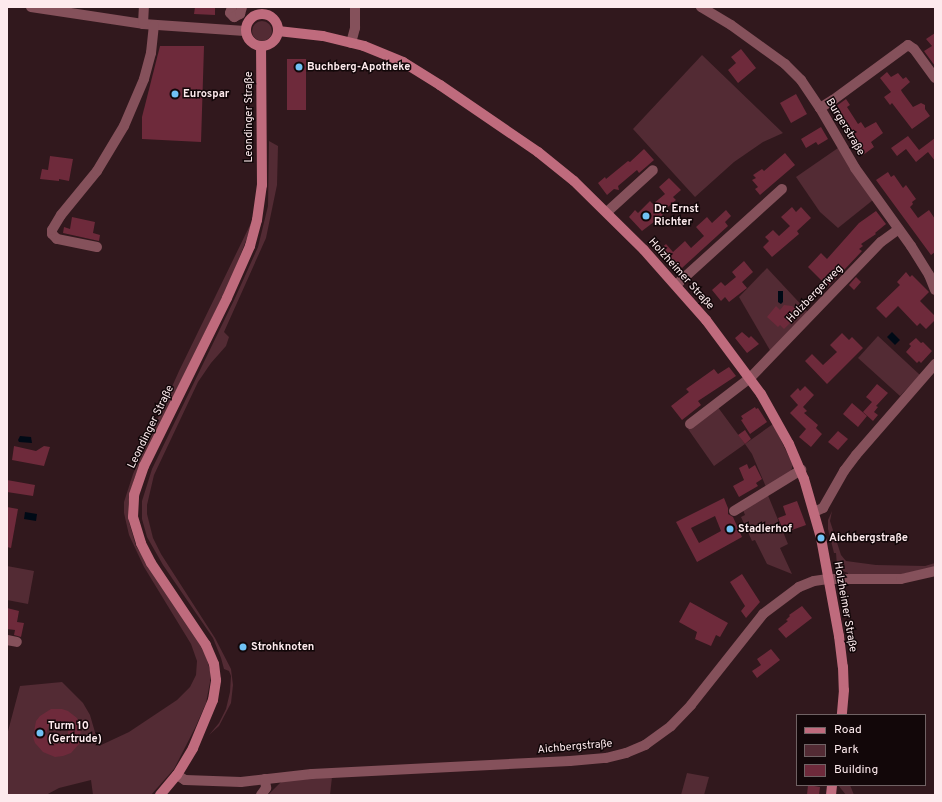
<!DOCTYPE html>
<html>
<head>
<meta charset="utf-8">
<style>
  body { margin:0 }
  #map { position:relative; width:942px; height:802px; overflow:hidden; background:#31181d; font-family:Overpass,sans-serif }
  div>[style] { position:absolute }
  .green>* { inset:0; background:#532b34 }
  .round { border-radius:50% }
  .water>* { inset:0; background:#000a16 }
  .building>* { inset:0; background:#6e2a3b }
  .street>* { height:10px; margin:-5px; padding:0 5px; transform-origin:5px; border-radius:5px; background:#85515b }
  .secondary>* { height:10px; margin:-5px; padding:0 5px; transform-origin:5px; border-radius:5px; background:#bf6b7d }
  .secondary>.ring { margin:-5px; padding:0; box-sizing:content-box; background:none; border:10px solid #bf6b7d; border-radius:50% }
  .dots>* { width:11px; height:11px; translate:-50% -50%; box-sizing:border-box; border:2px solid #120709; border-radius:50% }
  span { translate:-50% -50%; white-space:nowrap; text-align:center; line-height:1.15; -webkit-text-stroke:3px #120709; paint-order:stroke }
  .poi-label { font-size:11px; color:#fdeaed; font-weight:700 }
  .left { translate:0 -50%; text-align:left }
  .street-label { font-size:11px; color:#fdeaed }
  .frame { position:absolute; inset:0; border:8px solid #fdeaed; pointer-events:none }
  .legend { position:absolute; left:796px; top:714px; width:130px; height:72px; box-sizing:border-box; background:#120709; border:1px solid #706264; margin:0; padding:5px 7px; list-style:none; font-size:12px; color:#fdeaed }
  .legend li { display:flex; align-items:center; gap:8px; height:20px }
  .legend b { width:20px; border:1px solid #706264 }
</style>
</head>
<body>
<div id="map">
  <div class="green">
    <i class="round" style="left:252px;top:21px;width:20px;height:20px"></i>
    <i style="clip-path:polygon(702px 55px,783px 133px,763px 142px,734px 162px,695px 197px,633px 129px)"></i>
    <i style="clip-path:polygon(269px 141px,278px 146px,277px 185px,266px 238px,224px 332px,229px 337px,226px 346px,211px 363px,198px 382px,154px 475px,147px 505px,147px 514px,153px 538px,161px 554px,215px 638px,231px 669px,233px 685px,231px 703px,219px 726px,209px 735px,219px 723px,226px 709px,230px 692px,231px 676px,229px 671px,224px 669px,221px 658px,213px 638px,163px 565px,147px 537px,142px 519px,142px 501px,152px 469px,235px 298px,258px 247px,268px 206px)"></i>
    <i style="clip-path:polygon(838px 148px,873px 200px,838px 228px,820px 212px,796px 177px)"></i>
    <i style="clip-path:polygon(252px 221px,247px 238px,231px 279px,142px 460px,134px 479px,128px 504px,129px 522px,136px 546px,204px 650px,210px 670px,210px 682px,206px 703px,195px 728px,174px 769px,151px 795px,93px 795px,91px 780px,59px 788px,46px 795px,7px 795px,7px 735px,20px 686px,62px 682px,83px 703px,90px 715px,99px 746px,129px 732px,177px 700px,190px 687px,196px 675px,197px 661px,191px 644px,144px 567px,129px 535px,124px 513px,124px 502px,133px 474px,179px 371px)"></i>
    <i style="clip-path:polygon(767px 268px,808px 312px,771px 352px,739px 297px)"></i>
    <i style="clip-path:polygon(878px 336px,920px 375px,900px 396px,858px 358px)"></i>
    <i style="clip-path:polygon(717px 406px,745px 444px,773px 424px,793px 465px,791px 471px,766px 487px,752px 454px,745px 444px,714px 466px,688px 429px)"></i>
    <i style="clip-path:polygon(767px 493px,788px 544px,780px 548px,792px 574px,767px 564px,755px 540px,752px 541px,741px 517px,745px 515px,743px 510px)"></i>
    <i style="clip-path:polygon(832px 511px,830px 521px,841px 555px,846px 561px,876px 565px,925px 566px,935px 563px,935px 567px,898px 575px,848px 575px,848px 573px,840px 570px,837px 566px,836px 553px,834px 553px,828px 529px,828px 520px)"></i>
    <i style="clip-path:polygon(7px 566px,34px 571px,28px 604px,7px 600px)"></i>
    <i style="clip-path:polygon(687px 773px,709px 777px,704px 795px,681px 795px)"></i>
    <i style="clip-path:polygon(332px 777px,330px 795px,268px 795px,282px 781px)"></i>
    <i style="clip-path:polygon(838px 785px,850px 785px,854px 795px,846px 795px)"></i>
  </div>
  <div class="water">
    <i style="clip-path:polygon(778px 291px,783px 291px,783px 302px,781px 304px,778px 302px)"></i>
    <i style="clip-path:polygon(892px 332px,900px 340px,895px 345px,887px 337px)"></i>
    <i style="clip-path:polygon(20px 436px,31px 437px,32px 443px,19px 442px,18px 440px)"></i>
    <i style="clip-path:polygon(25px 512px,37px 514px,36px 521px,24px 519px)"></i>
  </div>
  <div class="building">
    <i style="clip-path:polygon(195px 7px,215px 7px,215px 15px,194px 14px)"></i>
    <i style="clip-path:polygon(935px 33px,935px 66px,924px 51px,932px 46px,926px 39px)"></i>
    <i style="clip-path:polygon(160px 46px,204px 46px,201px 142px,142px 139px,142px 117px)"></i>
    <i style="clip-path:polygon(741px 49px,756px 68px,738px 83px,728px 70px,736px 63px,731px 57px)"></i>
    <i style="clip-path:polygon(287px 59px,306px 59px,306px 110px,287px 110px)"></i>
    <i style="clip-path:polygon(887px 72px,891px 77px,898px 73px,903px 79px,906px 77px,910px 82px,901px 90px,902px 92px,913px 107px,921px 103px,925px 105px,925px 109px,930px 116px,912px 129px,892px 103px,890px 105px,884px 97px,891px 92px,880px 78px)"></i>
    <i style="clip-path:polygon(796px 94px,807px 114px,791px 123px,780px 103px)"></i>
    <i style="clip-path:polygon(846px 99px,850px 105px,847px 107px,858px 124px,861px 122px,865px 128px,876px 122px,883px 133px,871px 142px,874px 147px,863px 155px,831px 110px)"></i>
    <i style="clip-path:polygon(821px 127px,828px 139px,818px 145px,816px 142px,806px 148px,801px 139px)"></i>
    <i style="clip-path:polygon(908px 136px,919px 150px,935px 138px,935px 161px,928px 152px,916px 162px,906px 149px,897px 156px,891px 148px)"></i>
    <i style="clip-path:polygon(644px 149px,654px 160px,639px 173px,637px 170px,631px 175px,618px 186px,619px 190px,614px 189px,607px 195px,598px 183px,605px 177px,606px 179px,628px 161px,630px 162px)"></i>
    <i style="clip-path:polygon(785px 153px,795px 165px,760px 195px,755px 189px,758px 187px,752px 180px,756px 178px,753px 175px,762px 169px,764px 171px)"></i>
    <i style="clip-path:polygon(50px 156px,73px 159px,69px 181px,59px 179px,59px 181px,40px 179px,42px 169px,48px 170px)"></i>
    <i style="clip-path:polygon(888px 172px,891px 177px,894px 175px,903px 188px,906px 185px,916px 199px,912px 202px,913px 204px,910px 207px,918px 218px,929px 210px,935px 219px,935px 252px,931px 255px,876px 180px)"></i>
    <i style="clip-path:polygon(669px 178px,681px 190px,673px 197px,676px 200px,661px 213px,663px 215px,642px 231px,629px 217px,635px 210px,638px 213px,650px 201px,653px 204px,665px 194px,659px 187px)"></i>
    <i style="clip-path:polygon(792px 207px,796px 212px,801px 207px,811px 218px,797px 231px,799px 234px,772px 257px,763px 247px,769px 241px,765px 237px,773px 230px,779px 236px,790px 226px,781px 217px)"></i>
    <i style="clip-path:polygon(726px 210px,731px 216px,725px 222px,728px 226px,682px 268px,675px 261px,671px 265px,658px 251px,666px 244px,673px 252px,685px 241px,691px 248px,704px 236px,696px 227px,707px 217px,712px 223px)"></i>
    <i style="clip-path:polygon(876px 211px,886px 224px,875px 233px,876px 234px,861px 244px,863px 246px,859px 249px,862px 251px,828px 287px,808px 267px,821px 253px,827px 259px,859px 223px)"></i>
    <i style="clip-path:polygon(72px 217px,95px 222px,93px 233px,100px 235px,99px 241px,63px 233px,64px 227px,70px 229px)"></i>
    <i style="clip-path:polygon(744px 261px,753px 272px,742px 282px,747px 288px,729px 302px,725px 297px,721px 301px,712px 290px,721px 282px,725px 286px,736px 277px,732px 272px)"></i>
    <i style="clip-path:polygon(906px 272px,910px 277px,912px 275px,929px 292px,920px 301px,935px 316px,935px 320px,926px 329px,920px 323px,917px 326px,898px 306px,886px 318px,876px 308px,900px 285px,897px 282px)"></i>
    <i style="clip-path:polygon(856px 277px,861px 282px,854px 290px,849px 285px)"></i>
    <i style="clip-path:polygon(784px 305px,792px 306px,800px 313px,784px 329px,780px 325px,778px 327px,767px 317px,776px 306px,780px 310px)"></i>
    <i style="clip-path:polygon(742px 332px,749px 338px,751px 336px,759px 344px,747px 353px,735px 338px)"></i>
    <i style="clip-path:polygon(842px 333px,849px 340px,852px 337px,863px 348px,827px 384px,805px 361px,812px 354px,823px 365px,837px 352px,830px 345px)"></i>
    <i style="clip-path:polygon(916px 338px,921px 343px,923px 342px,932px 351px,921px 363px,919px 361px,917px 363px,906px 352px,911px 346px,909px 344px)"></i>
    <i style="clip-path:polygon(729px 367px,736px 376px,698px 401px,701px 405px,682px 420px,671px 406px,689px 392px,686px 389px,714px 369px,718px 374px)"></i>
    <i style="clip-path:polygon(877px 384px,888px 393px,876px 406px,878px 407px,874px 412px,878px 415px,873px 421px,863px 412px,872px 402px,866px 397px)"></i>
    <i style="clip-path:polygon(805px 386px,814px 395px,803px 407px,807px 411px,804px 413px,818px 425px,816px 428px,822px 434px,811px 447px,799px 437px,806px 429px,790px 413px,798px 405px,790px 396px,798px 388px,800px 391px)"></i>
    <i style="clip-path:polygon(852px 403px,867px 416px,858px 427px,843px 414px)"></i>
    <i style="clip-path:polygon(755px 407px,756px 409px,758px 408px,767px 422px,750px 434px,741px 420px,743px 419px,741px 416px)"></i>
    <i style="clip-path:polygon(745px 430px,751px 439px,745px 444px,738px 435px)"></i>
    <i style="clip-path:polygon(838px 431px,848px 439px,838px 450px,828px 442px)"></i>
    <i style="clip-path:polygon(14px 446px,36px 451px,44px 446px,50px 447px,44px 466px,12px 460px)"></i>
    <i style="clip-path:polygon(747px 464px,749px 469px,755px 465px,762px 479px,756px 483px,758px 486px,739px 497px,733px 486px,744px 480px,739px 468px)"></i>
    <i style="clip-path:polygon(7px 480px,35px 485px,33px 496px,7px 492px)"></i>
    <i style="clip-path:polygon(evenodd,724px 498px,728px 508px,728px 514px,733px 517px,742px 537px,697px 562px,676px 522px,724px 498px,715px 516px,721px 531px,699px 543px,691px 528px,715px 516px)"></i>
    <i style="clip-path:polygon(797px 501px,806px 525px,792px 530px,790px 526px,782px 527px,778px 518px,786px 515px,783px 506px)"></i>
    <i style="clip-path:polygon(7px 507px,18px 509px,11px 548px,7px 547px)"></i>
    <i style="clip-path:polygon(742px 574px,760px 602px,746px 618px,741px 611px,745px 606px,730px 582px)"></i>
    <i style="clip-path:polygon(690px 602px,728px 623px,720px 637px,716px 635px,711px 646px,695px 639px,697px 632px,679px 622px)"></i>
    <i style="clip-path:polygon(802px 606px,812px 618px,786px 638px,778px 629px,788px 621px,786px 620px,790px 616px,789px 615px)"></i>
    <i style="clip-path:polygon(7px 608px,19px 611px,17px 622px,24px 623px,21px 637px,14px 635px,15px 630px,7px 629px)"></i>
    <i style="clip-path:polygon(771px 649px,780px 660px,757px 678px,752px 671px,761px 665px,757px 659px)"></i>
    <i style="clip-path:polygon(evenodd,51px 709px,62px 709px,68px 711px,77px 718px,81px 728px,79px 744px,71px 753px,63px 756px,55px 757px,43px 752px,35px 743px,33px 737px,36px 721px,40px 716px,51px 709px,54px 721px,60px 721px,68px 727px,68px 738px,60px 744px,53px 743px,49px 740px,46px 734px,49px 725px,54px 721px)"></i>
    <i style="clip-path:polygon(808px 785px,820px 787px,819px 795px,807px 795px)"></i>
  </div>
  <div class="street">
    <i style="left:31px;top:7px;width:113px;rotate:8.6deg"></i>
    <i style="left:143px;top:24px;width:102px;rotate:3.9deg"></i>
    <i style="left:232px;top:7px;width:6px;rotate:108deg"></i>
    <i style="left:230px;top:13px;width:6px;rotate:45deg"></i>
    <i style="left:234px;top:17px;width:7px;rotate:-27deg"></i>
    <i style="left:240px;top:14px;width:7px;rotate:-74deg"></i>
    <i style="left:701px;top:7px;width:35px;rotate:31deg"></i>
    <i style="left:731px;top:25px;width:67px;rotate:35.8deg"></i>
    <i style="left:785px;top:64px;width:23px;rotate:45deg"></i>
    <i style="left:801px;top:80px;width:34px;rotate:56deg"></i>
    <i style="left:820px;top:108px;width:69px;rotate:59.7deg"></i>
    <i style="left:855px;top:168px;width:96px;rotate:54.3deg"></i>
    <i style="left:911px;top:246px;width:34px;rotate:58deg"></i>
    <i style="left:929px;top:275px;width:16px;rotate:68deg"></i>
    <i style="left:143px;top:24px;width:17px;rotate:-87deg"></i>
    <i style="left:351px;top:43px;width:16px;rotate:-75deg"></i>
    <i style="left:355px;top:28px;width:21px;rotate:-90deg"></i>
    <i style="left:820px;top:108px;width:15px;rotate:-32deg"></i>
    <i style="left:833px;top:100px;width:93px;rotate:-36.3deg"></i>
    <i style="left:908px;top:45px;width:7px;rotate:34deg"></i>
    <i style="left:914px;top:49px;width:36px;rotate:54deg"></i>
    <i style="left:607px;top:212px;width:62px;rotate:-42.4deg"></i>
    <i style="left:97px;top:247px;width:41px;rotate:-168.7deg"></i>
    <i style="left:57px;top:239px;width:7px;rotate:-135deg"></i>
    <i style="left:52px;top:234px;width:4px;rotate:-90deg"></i>
    <i style="left:52px;top:230px;width:17px;rotate:-59deg"></i>
    <i style="left:61px;top:215px;width:57px;rotate:-50.7deg"></i>
    <i style="left:97px;top:171px;width:52px;rotate:-59deg"></i>
    <i style="left:124px;top:126px;width:51px;rotate:-66.9deg"></i>
    <i style="left:144px;top:79px;width:27px;rotate:-75deg"></i>
    <i style="left:151px;top:53px;width:28px;rotate:-84deg"></i>
    <i style="left:676px;top:285px;width:143px;rotate:-42.2deg"></i>
    <i style="left:690px;top:424px;width:76px;rotate:-37.5deg"></i>
    <i style="left:750px;top:378px;width:189px;rotate:-46.1deg"></i>
    <i style="left:881px;top:242px;width:22px;rotate:-36deg"></i>
    <i style="left:734px;top:511px;width:79px;rotate:-31.5deg"></i>
    <i style="left:814px;top:512px;width:10px;rotate:-24deg"></i>
    <i style="left:823px;top:508px;width:43px;rotate:-60.4deg"></i>
    <i style="left:844px;top:471px;width:20px;rotate:-53deg"></i>
    <i style="left:856px;top:455px;width:121px;rotate:-49deg"></i>
    <i style="left:7px;top:640px;width:10px;rotate:11deg"></i>
    <i style="left:177px;top:775px;width:9px;rotate:32deg"></i>
    <i style="left:185px;top:780px;width:56px;rotate:2deg"></i>
    <i style="left:241px;top:782px;width:71px;rotate:-6.4deg"></i>
    <i style="left:312px;top:774px;width:258px;rotate:-2.9deg"></i>
    <i style="left:570px;top:761px;width:36px;rotate:-5deg"></i>
    <i style="left:606px;top:758px;width:21px;rotate:-14deg"></i>
    <i style="left:626px;top:753px;width:21px;rotate:-23deg"></i>
    <i style="left:645px;top:745px;width:32px;rotate:-36deg"></i>
    <i style="left:671px;top:726px;width:29px;rotate:-46deg"></i>
    <i style="left:691px;top:705px;width:116px;rotate:-51.6deg"></i>
    <i style="left:763px;top:614px;width:45px;rotate:-36.9deg"></i>
    <i style="left:799px;top:587px;width:16px;rotate:-22deg"></i>
    <i style="left:814px;top:581px;width:14px;rotate:-8deg"></i>
    <i style="left:828px;top:579px;width:73px"></i>
    <i style="left:901px;top:579px;width:35px;rotate:-13deg"></i>
    <i style="left:261px;top:795px;width:9px;rotate:-54deg"></i>
    <i style="left:266px;top:788px;width:9px;rotate:-96deg"></i>
  </div>
  <div class="secondary">
    <i class="ring" style="left:246px;top:14px;width:22px;height:22px"></i>
    <i style="left:278px;top:31px;width:45px;rotate:6.3deg"></i>
    <i style="left:323px;top:36px;width:42px;rotate:13.7deg"></i>
    <i style="left:364px;top:46px;width:42px;rotate:22.3deg"></i>
    <i style="left:403px;top:62px;width:44px;rotate:31.9deg"></i>
    <i style="left:440px;top:85px;width:119px;rotate:34.4deg"></i>
    <i style="left:538px;top:152px;width:46px;rotate:38.9deg"></i>
    <i style="left:574px;top:181px;width:98px;rotate:44.6deg"></i>
    <i style="left:644px;top:250px;width:94px;rotate:48.5deg"></i>
    <i style="left:706px;top:320px;width:92px;rotate:53.4deg"></i>
    <i style="left:761px;top:394px;width:57px;rotate:60.8deg"></i>
    <i style="left:789px;top:444px;width:38px;rotate:67deg"></i>
    <i style="left:804px;top:479px;width:61px;rotate:73.9deg"></i>
    <i style="left:821px;top:538px;width:100px;rotate:79.6deg"></i>
    <i style="left:839px;top:636px;width:31px;rotate:83deg"></i>
    <i style="left:843px;top:667px;width:23px;rotate:88deg"></i>
    <i style="left:844px;top:690px;width:25px;rotate:95deg"></i>
    <i style="left:160px;top:795px;width:26px;rotate:-50deg"></i>
    <i style="left:177px;top:775px;width:31px;rotate:-59deg"></i>
    <i style="left:193px;top:748px;width:52px;rotate:-67.4deg"></i>
    <i style="left:213px;top:700px;width:20px;rotate:-81deg"></i>
    <i style="left:216px;top:680px;width:16px;rotate:-97deg"></i>
    <i style="left:214px;top:664px;width:21px;rotate:-113deg"></i>
    <i style="left:206px;top:645px;width:99px;rotate:-123.9deg"></i>
    <i style="left:151px;top:563px;width:22px;rotate:-117deg"></i>
    <i style="left:141px;top:543px;width:27px;rotate:-107deg"></i>
    <i style="left:133px;top:517px;width:22px;rotate:-87deg"></i>
    <i style="left:134px;top:495px;width:31px;rotate:-71deg"></i>
    <i style="left:144px;top:466px;width:187px;rotate:-63.7deg"></i>
    <i style="left:227px;top:298px;width:57px;rotate:-66.1deg"></i>
    <i style="left:250px;top:246px;width:27px;rotate:-75deg"></i>
    <i style="left:257px;top:220px;width:35px;rotate:-82deg"></i>
    <i style="left:262px;top:185px;width:138px;rotate:-90.4deg"></i>
    <i style="left:831px;top:795px;width:10px;rotate:-84deg"></i>
  </div>
  <div class="dots">
    <i style="left:299px;top:67px;background:#70c1f4"></i>
    <i style="left:175px;top:94px;background:#70c1f4"></i>
    <i style="left:646px;top:216px;background:#70c1f4"></i>
    <i style="left:730px;top:529px;background:#70c1f4"></i>
    <i style="left:821px;top:538px;background:#70c1f4"></i>
    <i style="left:243px;top:647px;background:#70c1f4"></i>
    <i style="left:40px;top:733px;background:#70c1f4"></i>
  </div>
  <div class="poi-label">
    <span class="left" style="left:307px;top:67px">Buchberg-Apotheke</span>
    <span class="left" style="left:183px;top:94px">Eurospar</span>
    <span class="left" style="left:654px;top:216px">Dr. Ernst<br>Richter</span>
    <span class="left" style="left:738px;top:529px">Stadlerhof</span>
    <span class="left" style="left:829px;top:538px">Aichbergstraße</span>
    <span class="left" style="left:251px;top:647px">Strohknoten</span>
    <span class="left" style="left:48px;top:733px">Turm 10<br>(Gertrude)</span>
  </div>
  <div class="street-label">
    <span style="left:249px;top:117px;rotate:-90deg">Leondinger Straße</span>
    <span style="left:845px;top:127px;rotate:59deg">Burgerstraße</span>
    <span style="left:681px;top:274px;rotate:48deg">Holzheimer Straße</span>
    <span style="left:815px;top:294px;rotate:-46deg">Holzbergerweg</span>
    <span style="left:151px;top:427px;rotate:-64deg">Leondinger Straße</span>
    <span style="left:845px;top:607px;rotate:80deg">Holzheimer Straße</span>
    <span style="left:575px;top:747px;rotate:-5deg">Aichbergstraße</span>
  </div>
  <div class="frame"></div>
  <ul class="legend">
  <li><b style="height:5px;background:#bf6b7d"></b>Road</li>
  <li><b style="height:11px;background:#532b34"></b>Park</li>
  <li><b style="height:11px;background:#6e2a3b"></b>Building</li>
  </ul>
</div>
</body>
</html>
